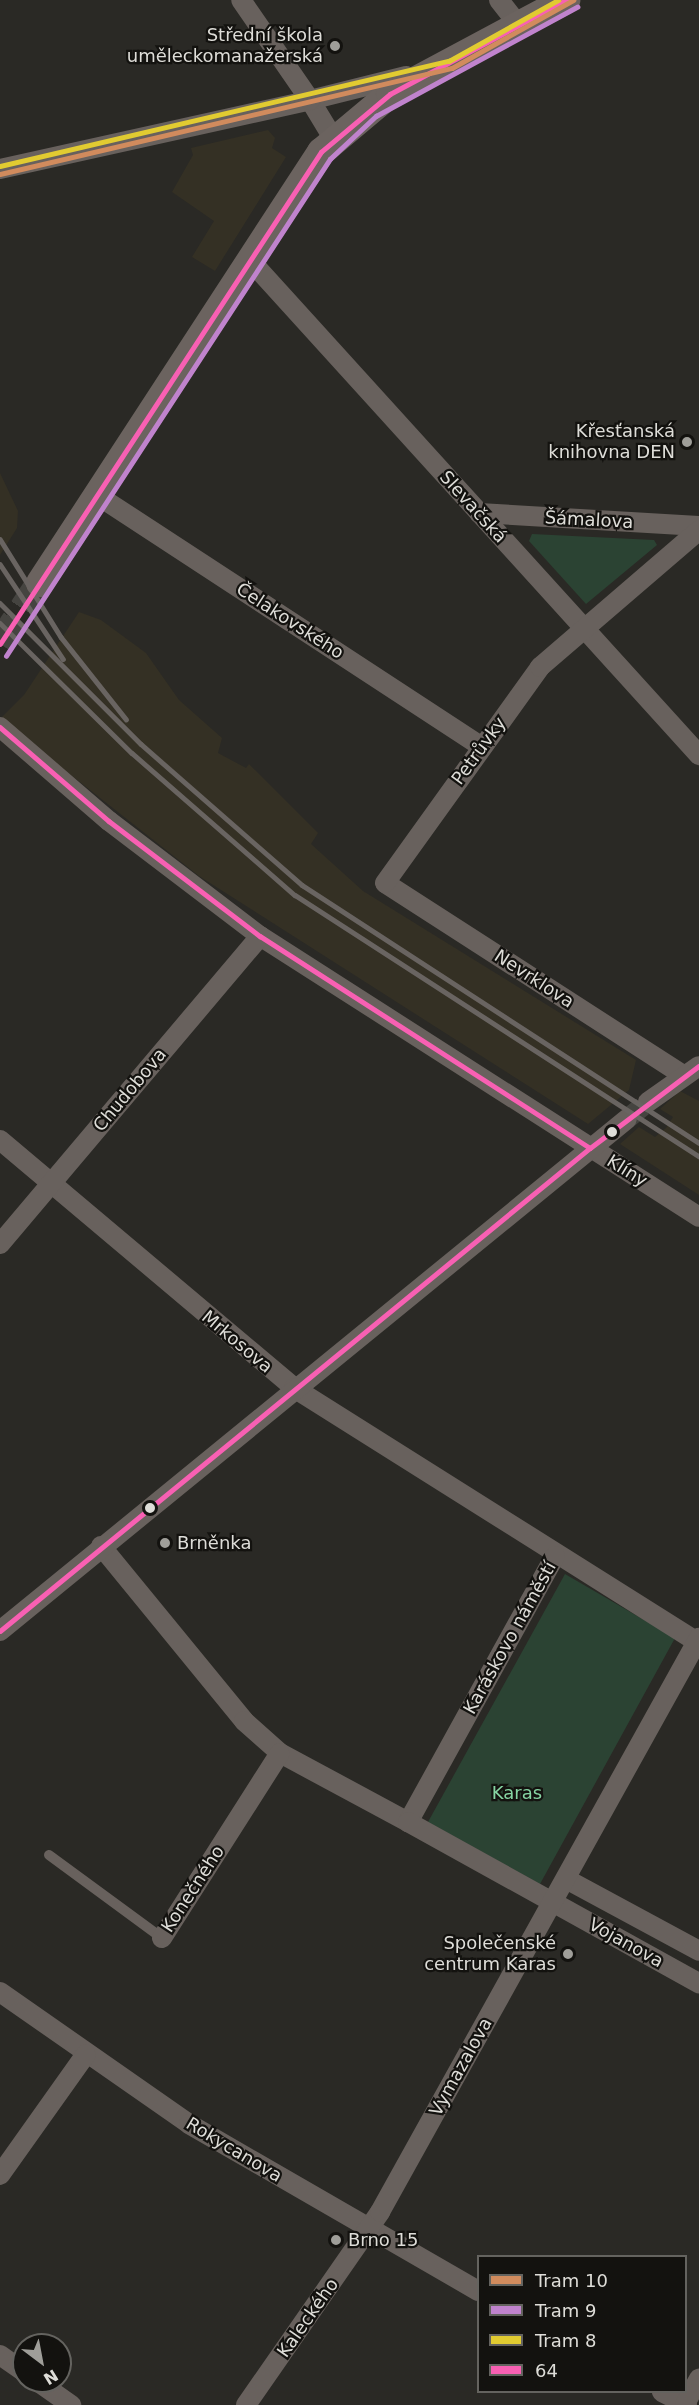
<!DOCTYPE html>
<html>
<head>
<meta charset="utf-8">
<style>
  body { margin:0 }
  #map { position:relative; width:699px; height:2405px; overflow:hidden; background:#2a2925; font-family:"DejaVu Sans",sans-serif }
  div>[style] { position:absolute }
  .built>* { inset:0; background:#343024 }
  .green>* { inset:0; background:#2b4333 }
  .street-tunnel>* { height:20px; margin-top:-10px; transform-origin:0; background:repeating-linear-gradient(90deg,#454440 0 20px,transparent 0 30px) }
  .secondary-tunnel>* { height:28px; margin-top:-14px; transform-origin:0; background:repeating-linear-gradient(90deg,#454440 0 28px,transparent 0 42px) }
  .lane>* { height:10px; margin:-5px; padding:0 5px; transform-origin:5px; border-radius:5px; background:#68615d }
  .street>* { height:20px; margin:-10px; padding:0 10px; transform-origin:10px; border-radius:10px; background:#68615d }
  .secondary>* { height:28px; margin:-14px; padding:0 14px; transform-origin:14px; border-radius:14px; background:#6b635f }
  .rail>* { height:4.5px; margin:-2.25px; padding:0 2.25px; transform-origin:2.25px; border-radius:2.25px; background:#696461 }
  .bus-1>* { height:4.5px; margin:-2.25px; padding:0 2.25px; transform-origin:2.25px; border-radius:2.25px; background:#f860b3 }
  .tram-1>* { height:4.5px; margin:-2.25px; padding:0 2.25px; transform-origin:2.25px; border-radius:2.25px; background:#d18b5d }
  .tram-2>* { height:4.5px; margin:-2.25px; padding:0 2.25px; transform-origin:2.25px; border-radius:2.25px; background:#c083cd }
  .tram-3>* { height:4.5px; margin:-2.25px; padding:0 2.25px; transform-origin:2.25px; border-radius:2.25px; background:#e1cb31 }
  .dots>* { width:16px; height:16px; translate:-50% -50%; box-sizing:border-box; border:3px solid #13120f; border-radius:50% }
  span { translate:-50% -50%; white-space:nowrap; text-align:center; line-height:1.15; -webkit-text-stroke:4.5px #13120f; paint-order:stroke }
  .poi-label { font-size:18px; color:#deddd8 }
  .right { translate:-100% -50%; text-align:right }
  .left { translate:0 -50%; text-align:left }
  .street-label { font-size:18px; color:#deddd8 }
  .park-label { font-size:18px; color:#86d5a3 }
  .legend { position:absolute; left:477px; top:2255px; width:210px; height:138px; box-sizing:border-box; background:#13120f; border:2px solid #64635f; margin:0; padding:8px 10px; list-style:none; font-size:18px; color:#deddd8 }
  .legend li { display:flex; align-items:center; gap:12px; height:30px }
  .legend b { width:30px; border:2px solid #64635f }
  .north { position:absolute; left:12px; top:2333px; width:60px; height:60px; box-sizing:border-box; background:#13120f; border:2px solid #64635f; border-radius:50%; rotate:148deg; font-size:16px; font-weight:700; line-height:24px; text-align:center; color:#deddd8 }
  .north::after { content:''; display:block; margin:auto; width:21px; height:27px; background:#9f9e99; clip-path:polygon(50% 0,100% 100%,50% 72%,0 100%) }
</style>
</head>
<body>
<div id="map">
  <div class="built">
    <i style="clip-path:polygon(268px 130px,275px 138px,272px 148px,286px 157px,215px 271px,192px 257px,214px 221px,172px 192px,193px 155px,191px 148px)"></i>
    <i style="clip-path:polygon(0 473px,18px 511px,17px 528px,0 555px)"></i>
    <i style="clip-path:polygon(79px 612px,101px 620px,146px 653px,179px 700px,222px 738px,218px 753px,246px 768px,249px 764px,318px 833px,311px 844px,363px 891px,636px 1060px,629px 1090px,588px 1124px,199px 876px,0 719px,24px 695px)"></i>
    <i style="clip-path:polygon(680px 1091px,699px 1101px,699px 1195px,620px 1144px,639px 1127px,655px 1137px,666px 1128px,673px 1117px,660px 1109px)"></i>
  </div>
  <div class="green">
    <i style="clip-path:polygon(532px 534px,654px 540px,657px 545px,586px 604px,529px 541px)"></i>
    <i style="clip-path:polygon(565px 1574px,675px 1638px,540px 1884px,428px 1822px)"></i>
  </div>
  <div class="street-tunnel">
    <i style="left:627px;top:1119px;width:27px;rotate:-39deg"></i>
  </div>
  <div class="secondary-tunnel">
    <i style="left:0;top:644px;width:73px;rotate:-56.7deg"></i>
  </div>
  <div class="lane">
    <i style="left:49px;top:1855px;width:140px;rotate:36.3deg"></i>
  </div>
  <div class="street">
    <i style="left:499px;top:0;width:36px;rotate:52deg"></i>
    <i style="left:333px;top:138px;width:44px;rotate:-121.2deg"></i>
    <i style="left:310px;top:100px;width:99px;rotate:-14deg"></i>
    <i style="left:0;top:169px;width:318px;rotate:-12.5deg"></i>
    <i style="left:310px;top:100px;width:121px;rotate:-124.6deg"></i>
    <i style="left:249px;top:259px;width:670px;rotate:47.78deg"></i>
    <i style="left:97px;top:495px;width:460px;rotate:33.2deg"></i>
    <i style="left:479px;top:513px;width:220px;rotate:3.4deg"></i>
    <i style="left:0;top:727px;width:144px;rotate:40.8deg"></i>
    <i style="left:109px;top:821px;width:190px;rotate:37.3deg"></i>
    <i style="left:260px;top:936px;width:521px;rotate:32.62deg"></i>
    <i style="left:683px;top:1075px;width:354px;rotate:-147.2deg"></i>
    <i style="left:385px;top:883px;width:266px;rotate:-54.3deg"></i>
    <i style="left:540px;top:667px;width:210px;rotate:-40.7deg"></i>
    <i style="left:648px;top:1102px;width:62px;rotate:-35.2deg"></i>
    <i style="left:0;top:1140px;width:385px;rotate:40.1deg"></i>
    <i style="left:294px;top:1388px;width:479px;rotate:32.2deg"></i>
    <i style="left:0;top:1244px;width:403px;rotate:-49.8deg"></i>
    <i style="left:101px;top:1546px;width:226px;rotate:50.7deg"></i>
    <i style="left:244px;top:1721px;width:48px;rotate:41.6deg"></i>
    <i style="left:280px;top:1753px;width:145px;rotate:28.3deg"></i>
    <i style="left:555px;top:1556px;width:304px;rotate:118.9deg"></i>
    <i style="left:408px;top:1822px;width:333px;rotate:29deg"></i>
    <i style="left:0;top:1631px;width:809px;rotate:-39.23deg"></i>
    <i style="left:566px;top:1879px;width:151px;rotate:28.4deg"></i>
    <i style="left:162px;top:1938px;width:219px;rotate:-57.5deg"></i>
    <i style="left:0;top:1992px;width:231px;rotate:34.9deg"></i>
    <i style="left:189px;top:2124px;width:334px;rotate:30deg"></i>
    <i style="left:0;top:2175px;width:148px;rotate:-54.6deg"></i>
    <i style="left:0;top:2355px;width:29px;rotate:35deg"></i>
    <i style="left:37px;top:2381px;width:42px;rotate:35.2deg"></i>
    <i style="left:662px;top:2392px;width:28px;rotate:27deg"></i>
    <i style="left:685px;top:2404px;width:29px;rotate:-61deg"></i>
    <i style="left:246px;top:2405px;width:235px;rotate:-55.2deg"></i>
    <i style="left:380px;top:2212px;width:657px;rotate:-60.94deg"></i>
  </div>
  <div class="secondary">
    <i style="left:40px;top:583px;width:515px;rotate:-56.9deg"></i>
    <i style="left:321px;top:152px;width:90px;rotate:-40deg"></i>
    <i style="left:390px;top:94px;width:200px;rotate:-28.1deg"></i>
  </div>
  <div class="rail">
    <i style="left:0;top:539px;width:115px;rotate:58.1deg"></i>
    <i style="left:61px;top:637px;width:105px;rotate:51.6deg"></i>
    <i style="left:0;top:564px;width:114px;rotate:56.4deg"></i>
    <i style="left:0;top:603px;width:199px;rotate:45deg"></i>
    <i style="left:141px;top:744px;width:214px;rotate:41.2deg"></i>
    <i style="left:302px;top:885px;width:473px;rotate:33deg"></i>
    <i style="left:0;top:623px;width:185px;rotate:44.6deg"></i>
    <i style="left:132px;top:753px;width:216px;rotate:41.1deg"></i>
    <i style="left:295px;top:895px;width:481px;rotate:32.9deg"></i>
  </div>
  <div class="bus-1">
    <i style="left:0;top:644px;width:587px;rotate:-56.88deg"></i>
    <i style="left:321px;top:152px;width:90px;rotate:-40deg"></i>
    <i style="left:390px;top:94px;width:200px;rotate:-28.1deg"></i>
    <i style="left:0;top:727px;width:144px;rotate:40.8deg"></i>
    <i style="left:109px;top:821px;width:190px;rotate:37.3deg"></i>
    <i style="left:260px;top:936px;width:392px;rotate:32.7deg"></i>
    <i style="left:0;top:1631px;width:762px;rotate:-39.31deg"></i>
    <i style="left:590px;top:1148px;width:136px;rotate:-37deg"></i>
  </div>
  <div class="tram-1">
    <i style="left:0;top:174px;width:464px;rotate:-13.2deg"></i>
    <i style="left:452px;top:68px;width:139px;rotate:-29.3deg"></i>
  </div>
  <div class="tram-2">
    <i style="left:6px;top:656px;width:593px;rotate:-56.9deg"></i>
    <i style="left:330px;top:159px;width:63px;rotate:-43.1deg"></i>
    <i style="left:376px;top:116px;width:229px;rotate:-28.5deg"></i>
  </div>
  <div class="tram-3">
    <i style="left:0;top:166px;width:461px;rotate:-13.2deg"></i>
    <i style="left:449px;top:61px;width:125px;rotate:-29.2deg"></i>
  </div>
  <div class="dots">
    <i style="left:335px;top:46px;background:#9f9e99"></i>
    <i style="left:687px;top:442px;background:#9f9e99"></i>
    <i style="left:612px;top:1132px;background:#deddd8"></i>
    <i style="left:150px;top:1508px;background:#deddd8"></i>
    <i style="left:165px;top:1543px;background:#9f9e99"></i>
    <i style="left:568px;top:1954px;background:#9f9e99"></i>
    <i style="left:336px;top:2240px;background:#9f9e99"></i>
  </div>
  <div class="poi-label">
    <span class="right" style="left:323px;top:46px">Střední škola<br>uměleckomanažerská</span>
    <span class="right" style="left:675px;top:442px">Křesťanská<br>knihovna DEN</span>
    <span class="left" style="left:177px;top:1543px">Brněnka</span>
    <span class="right" style="left:556px;top:1954px">Společenské<br>centrum Karas</span>
    <span class="left" style="left:348px;top:2240px">Brno 15</span>
  </div>
  <div class="street-label">
    <span style="left:473px;top:507px;rotate:48deg">Slevačská</span>
    <span style="left:589px;top:520px;rotate:3deg">Šámalova</span>
    <span style="left:290px;top:621px;rotate:33deg">Čelakovského</span>
    <span style="left:479px;top:751px;rotate:-54deg">Petrůvky</span>
    <span style="left:534px;top:979px;rotate:33deg">Nevrklova</span>
    <span style="left:130px;top:1090px;rotate:-50deg">Chudobova</span>
    <span style="left:627px;top:1171px;rotate:32deg">Klíny</span>
    <span style="left:237px;top:1342px;rotate:40deg">Mrkosova</span>
    <span style="left:510px;top:1638px;rotate:-61deg">Karáskovo náměstí</span>
    <span style="left:193px;top:1889px;rotate:-57deg">Konečného</span>
    <span style="left:626px;top:1943px;rotate:29deg">Vojanova</span>
    <span style="left:461px;top:2067px;rotate:-61deg">Vymazalova</span>
    <span style="left:234px;top:2150px;rotate:31deg">Rokycanova</span>
    <span style="left:308px;top:2318px;rotate:-55deg">Kaleckého</span>
  </div>
  <div class="park-label">
    <span style="left:517px;top:1793px">Karas</span>
  </div>
  <ul class="legend">
  <li><b style="height:8px;background:#d18b5d"></b>Tram 10</li>
  <li><b style="height:8px;background:#c083cd"></b>Tram 9</li>
  <li><b style="height:8px;background:#e1cb31"></b>Tram 8</li>
  <li><b style="height:8px;background:#f860b3"></b>64</li>
  </ul>
  <div class="north">N</div>
</div>
</body>
</html>
